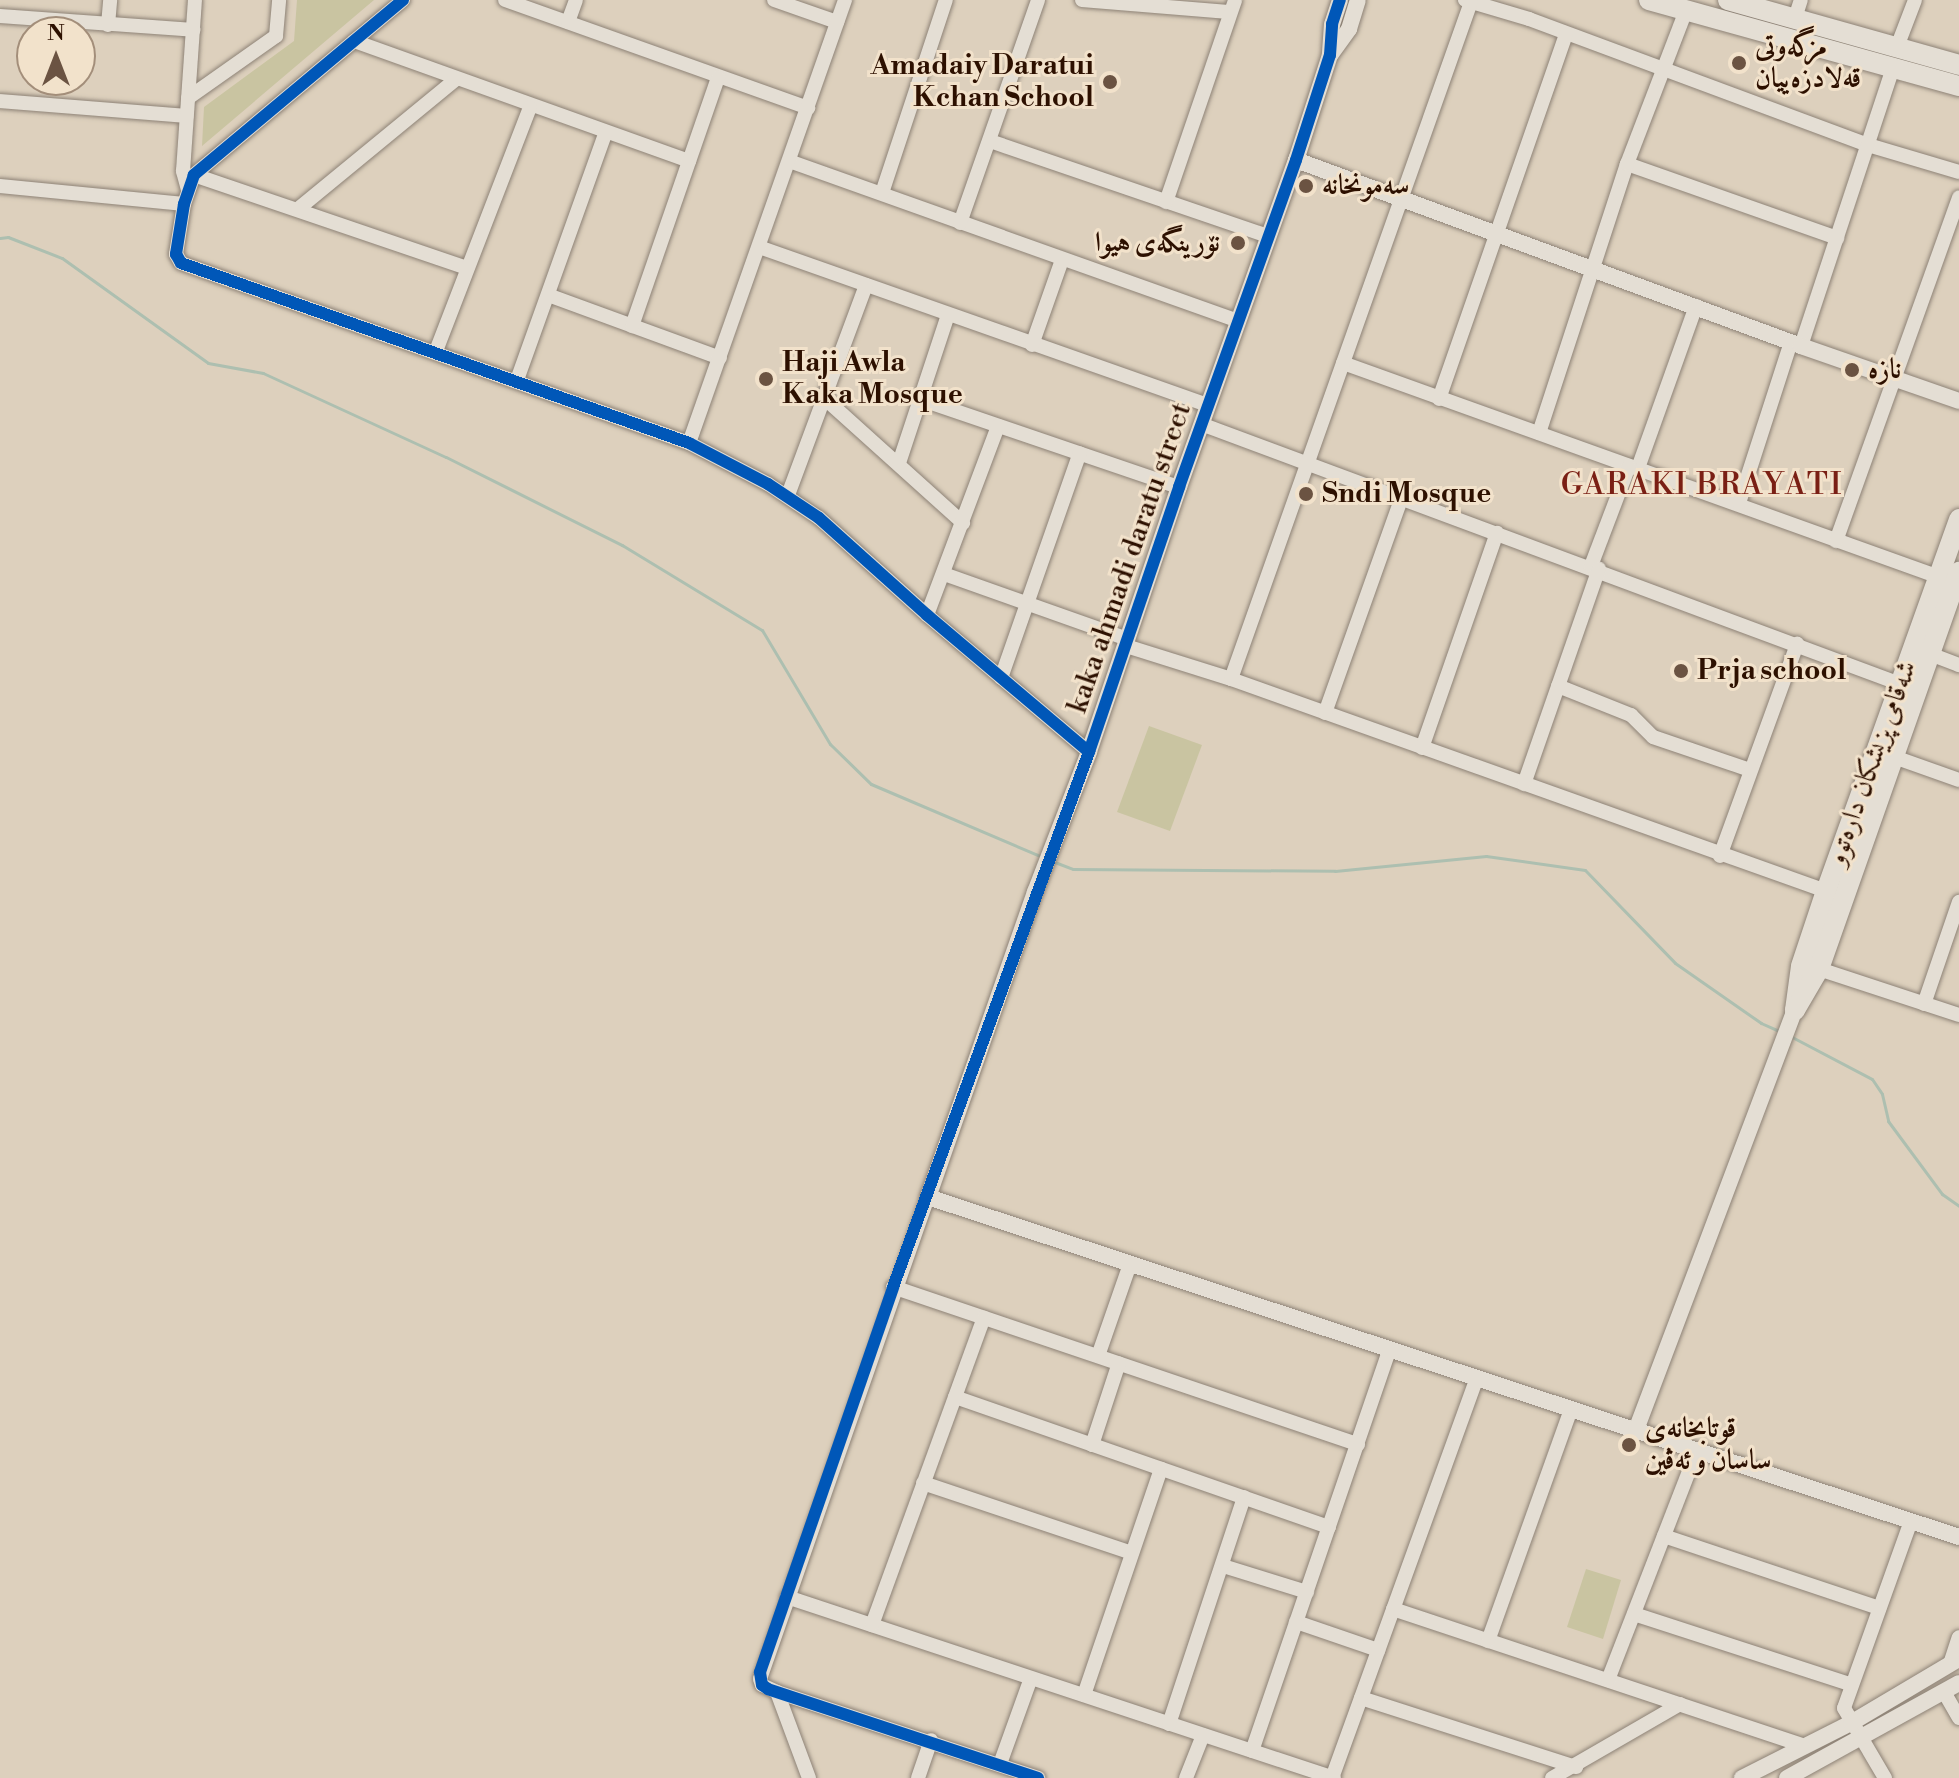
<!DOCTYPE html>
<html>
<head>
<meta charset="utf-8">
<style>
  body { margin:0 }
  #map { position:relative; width:1959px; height:1778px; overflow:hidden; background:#ddd0bd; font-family:"Libre Bodoni",Amiri,serif }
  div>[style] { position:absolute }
  .green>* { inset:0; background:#c9c4a1 }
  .stream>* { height:3px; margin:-1.5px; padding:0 1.5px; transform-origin:1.5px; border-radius:1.5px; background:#adbfb0 }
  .roads { filter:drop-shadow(0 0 2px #8d8276) drop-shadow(0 0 2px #8d8276) }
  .minor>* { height:14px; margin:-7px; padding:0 7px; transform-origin:7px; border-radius:7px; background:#e4ded4 }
  .tertiary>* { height:16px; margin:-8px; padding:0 8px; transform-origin:8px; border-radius:8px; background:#e4ded4 }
  .secondary>* { height:20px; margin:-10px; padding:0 10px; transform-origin:10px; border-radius:10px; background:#e4ded4 }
  .cycleway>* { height:12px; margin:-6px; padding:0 6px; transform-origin:6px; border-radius:6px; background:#0057b8 }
  .dots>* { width:22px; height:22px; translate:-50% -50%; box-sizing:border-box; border:4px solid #f2e2cb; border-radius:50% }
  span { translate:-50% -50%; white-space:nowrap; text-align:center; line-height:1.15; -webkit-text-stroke:6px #f2e2cb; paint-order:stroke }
  .poi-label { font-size:28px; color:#2d1000; font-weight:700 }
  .left { translate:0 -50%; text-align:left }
  .right { translate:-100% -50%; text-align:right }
  .street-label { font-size:28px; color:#2d1000 }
  .neighbourhood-label { font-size:30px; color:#7a1f14; letter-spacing:2px }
  .north { position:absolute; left:16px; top:16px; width:80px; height:80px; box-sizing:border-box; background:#f2e2cb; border:2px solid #a38e7a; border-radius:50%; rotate:0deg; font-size:22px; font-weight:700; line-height:32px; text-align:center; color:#2d1000 }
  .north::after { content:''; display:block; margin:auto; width:28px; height:36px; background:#6b5342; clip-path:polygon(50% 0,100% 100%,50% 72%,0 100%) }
</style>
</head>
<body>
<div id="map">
  <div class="green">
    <i style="clip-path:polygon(297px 0,374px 0,202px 146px,204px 107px,294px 41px)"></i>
    <i style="clip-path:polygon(1149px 726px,1202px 745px,1170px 831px,1117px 812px)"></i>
    <i style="clip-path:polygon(1586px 1569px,1621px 1580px,1603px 1639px,1567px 1627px)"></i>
  </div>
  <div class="stream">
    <i style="left:0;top:238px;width:8px;rotate:-7deg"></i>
    <i style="left:8px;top:237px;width:58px;rotate:21.3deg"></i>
    <i style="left:62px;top:258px;width:180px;rotate:35.7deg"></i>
    <i style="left:208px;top:363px;width:56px;rotate:10.3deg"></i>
    <i style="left:263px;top:373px;width:201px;rotate:24.7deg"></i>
    <i style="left:446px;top:457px;width:197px;rotate:26.6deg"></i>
    <i style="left:622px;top:545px;width:164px;rotate:31.3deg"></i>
    <i style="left:762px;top:630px;width:133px;rotate:59.2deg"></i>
    <i style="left:830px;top:744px;width:57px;rotate:44.3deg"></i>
    <i style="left:871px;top:784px;width:186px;rotate:23.1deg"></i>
    <i style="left:1052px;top:861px;width:22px;rotate:21deg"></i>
    <i style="left:1073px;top:869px;width:262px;rotate:0.4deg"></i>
    <i style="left:1335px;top:871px;width:152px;rotate:-5.7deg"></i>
    <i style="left:1486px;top:856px;width:100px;rotate:8deg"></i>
    <i style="left:1585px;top:870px;width:129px;rotate:45.9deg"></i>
    <i style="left:1675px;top:963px;width:105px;rotate:34.9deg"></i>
    <i style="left:1761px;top:1023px;width:22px;rotate:24deg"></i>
    <i style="left:1792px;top:1037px;width:90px;rotate:27.7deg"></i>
    <i style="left:1872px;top:1079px;width:18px;rotate:56deg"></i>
    <i style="left:1882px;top:1094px;width:28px;rotate:77deg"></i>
    <i style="left:1888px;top:1121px;width:91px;rotate:53.5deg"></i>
    <i style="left:1942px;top:1194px;width:21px;rotate:35deg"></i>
  </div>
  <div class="roads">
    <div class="minor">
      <i style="left:403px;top:0;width:273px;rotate:140.1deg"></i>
      <i style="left:194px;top:175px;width:31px;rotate:109deg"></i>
      <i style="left:184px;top:204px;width:51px;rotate:99.1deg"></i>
      <i style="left:176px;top:254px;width:10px;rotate:61deg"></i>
      <i style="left:181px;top:263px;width:539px;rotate:19.51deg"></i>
      <i style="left:689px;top:443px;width:89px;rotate:27.4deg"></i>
      <i style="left:768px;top:484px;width:61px;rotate:33.7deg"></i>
      <i style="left:819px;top:518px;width:145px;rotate:41.9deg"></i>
      <i style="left:927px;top:615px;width:212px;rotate:40.2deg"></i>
      <i style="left:505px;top:0;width:322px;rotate:19.6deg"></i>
      <i style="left:774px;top:0;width:67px;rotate:19.2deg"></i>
      <i style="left:1082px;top:0;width:147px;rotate:4.7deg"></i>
      <i style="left:1465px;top:0;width:67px;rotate:16.5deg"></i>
      <i style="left:1529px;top:19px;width:362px;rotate:20.4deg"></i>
      <i style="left:1868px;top:145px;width:95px;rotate:16.5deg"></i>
      <i style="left:0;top:16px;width:194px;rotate:4.1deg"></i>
      <i style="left:1795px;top:18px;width:19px;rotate:-72deg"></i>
      <i style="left:568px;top:22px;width:23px;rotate:-70deg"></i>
      <i style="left:108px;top:25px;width:25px;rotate:-85deg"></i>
      <i style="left:354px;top:41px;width:356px;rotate:19.7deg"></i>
      <i style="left:1897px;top:47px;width:50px;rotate:-69deg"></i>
      <i style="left:188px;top:98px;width:108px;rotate:-35.2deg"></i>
      <i style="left:276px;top:36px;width:36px;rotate:-85deg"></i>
      <i style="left:0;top:101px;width:187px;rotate:4.6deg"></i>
      <i style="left:990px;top:141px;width:294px;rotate:18.9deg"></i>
      <i style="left:789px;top:161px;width:477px;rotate:19.6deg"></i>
      <i style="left:1627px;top:164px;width:223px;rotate:19.4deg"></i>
      <i style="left:194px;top:175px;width:288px;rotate:18.8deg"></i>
      <i style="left:0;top:186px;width:185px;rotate:5.6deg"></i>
      <i style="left:188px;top:190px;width:20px;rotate:-105deg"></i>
      <i style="left:183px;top:171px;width:171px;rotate:-86deg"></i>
      <i style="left:882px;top:193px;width:203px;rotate:-71.7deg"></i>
      <i style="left:1166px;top:202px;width:213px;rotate:-71.1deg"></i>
      <i style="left:298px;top:209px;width:203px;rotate:-39.4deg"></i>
      <i style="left:960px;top:223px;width:236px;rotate:-70.7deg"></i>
      <i style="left:759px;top:247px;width:475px;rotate:19.4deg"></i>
      <i style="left:548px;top:295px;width:183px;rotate:20.1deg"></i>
      <i style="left:632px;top:326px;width:263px;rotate:-70.9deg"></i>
      <i style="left:1032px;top:345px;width:90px;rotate:-70.6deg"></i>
      <i style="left:1801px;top:346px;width:293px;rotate:-71.7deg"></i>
      <i style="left:436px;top:351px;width:261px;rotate:-68.9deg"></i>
      <i style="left:1343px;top:363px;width:633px;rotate:19.75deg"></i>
      <i style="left:517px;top:380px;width:263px;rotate:-70.3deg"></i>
      <i style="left:822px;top:396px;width:190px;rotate:42deg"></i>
      <i style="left:920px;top:399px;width:274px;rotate:18.8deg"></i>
      <i style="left:1439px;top:399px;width:386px;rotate:-70.8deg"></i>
      <i style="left:1201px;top:424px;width:746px;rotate:20.4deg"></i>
      <i style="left:1539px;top:433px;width:283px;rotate:-71.9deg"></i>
      <i style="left:1627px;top:164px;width:165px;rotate:-69deg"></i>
      <i style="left:689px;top:443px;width:470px;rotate:-70.6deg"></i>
      <i style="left:899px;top:463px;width:156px;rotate:-71.7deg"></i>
      <i style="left:1638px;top:468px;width:172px;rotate:-70.3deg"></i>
      <i style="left:788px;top:495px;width:224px;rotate:-69.6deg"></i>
      <i style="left:1739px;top:503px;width:169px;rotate:-72.1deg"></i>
      <i style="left:1836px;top:541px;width:365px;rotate:-70.3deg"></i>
      <i style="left:1591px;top:566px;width:107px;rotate:-69.2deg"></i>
      <i style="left:944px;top:574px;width:195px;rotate:19.5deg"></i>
      <i style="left:927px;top:615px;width:202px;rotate:-69.4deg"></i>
      <i style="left:1126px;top:646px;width:110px;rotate:17.4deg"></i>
      <i style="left:1231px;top:679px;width:632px;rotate:19.61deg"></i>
      <i style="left:1930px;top:654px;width:31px;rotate:21deg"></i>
      <i style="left:1001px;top:678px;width:238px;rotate:-70.7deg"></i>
      <i style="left:1231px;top:679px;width:718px;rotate:-70.48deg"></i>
      <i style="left:1558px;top:686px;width:79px;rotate:21.7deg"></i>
      <i style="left:1631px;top:715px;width:31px;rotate:45deg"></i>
      <i style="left:1653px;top:737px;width:102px;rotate:18.8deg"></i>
      <i style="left:1325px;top:713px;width:229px;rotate:-70.4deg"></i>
      <i style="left:1422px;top:748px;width:228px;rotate:-70.8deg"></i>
      <i style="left:1894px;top:757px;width:69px;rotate:19.5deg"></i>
      <i style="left:1524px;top:784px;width:228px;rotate:-70.8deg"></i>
      <i style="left:1720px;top:856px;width:226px;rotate:-70deg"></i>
      <i style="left:1819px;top:969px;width:147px;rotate:18.2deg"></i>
      <i style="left:1924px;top:1004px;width:108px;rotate:-71.1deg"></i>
      <i style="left:928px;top:1197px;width:510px;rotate:109.22deg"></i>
      <i style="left:760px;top:1679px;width:6px;rotate:72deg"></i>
      <i style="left:762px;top:1685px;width:17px;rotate:25deg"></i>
      <i style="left:777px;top:1692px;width:275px;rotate:18.2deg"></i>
      <i style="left:893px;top:1287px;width:491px;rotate:18.7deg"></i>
      <i style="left:1098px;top:1356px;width:97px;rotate:-70.8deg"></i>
      <i style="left:955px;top:1397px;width:396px;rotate:19.2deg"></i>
      <i style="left:1092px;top:1445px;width:86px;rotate:-71.8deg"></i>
      <i style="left:923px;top:1483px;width:220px;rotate:18.5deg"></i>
      <i style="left:1664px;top:1536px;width:227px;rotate:18.5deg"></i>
      <i style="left:1223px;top:1566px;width:88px;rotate:17.2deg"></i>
      <i style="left:787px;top:1597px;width:576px;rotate:18.31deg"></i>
      <i style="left:1393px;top:1609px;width:434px;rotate:18.4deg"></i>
      <i style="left:1634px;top:1614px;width:227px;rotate:18deg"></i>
      <i style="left:1296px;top:1622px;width:87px;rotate:18.9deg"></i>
      <i style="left:872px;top:1625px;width:327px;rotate:-70deg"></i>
      <i style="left:1488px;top:1641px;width:246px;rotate:-70.3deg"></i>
      <i style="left:1950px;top:1664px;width:28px;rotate:-72deg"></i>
      <i style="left:1608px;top:1680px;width:247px;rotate:-68.8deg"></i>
      <i style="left:777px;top:1692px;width:92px;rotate:69.6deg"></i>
      <i style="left:1944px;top:1692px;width:30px;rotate:60deg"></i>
      <i style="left:1084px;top:1695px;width:239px;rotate:-71.2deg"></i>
      <i style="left:1361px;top:1698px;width:226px;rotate:17.8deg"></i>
      <i style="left:1169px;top:1724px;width:239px;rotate:-71.7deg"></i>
      <i style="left:1252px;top:1751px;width:425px;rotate:-71.1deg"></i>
      <i style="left:1000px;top:1764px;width:91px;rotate:-70.2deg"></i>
      <i style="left:918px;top:1778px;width:40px;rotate:-71.1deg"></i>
      <i style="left:1186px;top:1778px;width:46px;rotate:-68.4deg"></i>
      <i style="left:1332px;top:1778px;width:425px;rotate:-70.1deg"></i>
      <i style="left:1552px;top:1778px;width:148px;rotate:-30deg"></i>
      <i style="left:1885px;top:1778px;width:81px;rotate:-120.4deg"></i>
      <i style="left:1844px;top:1708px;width:199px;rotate:-70.3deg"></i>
    </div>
    <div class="tertiary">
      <i style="left:1340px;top:0;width:25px;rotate:108deg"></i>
      <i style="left:1332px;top:24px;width:31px;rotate:94deg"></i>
      <i style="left:1330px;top:55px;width:110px;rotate:107.9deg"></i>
      <i style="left:1296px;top:160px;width:347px;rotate:109.7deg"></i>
      <i style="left:1179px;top:487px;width:280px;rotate:108.8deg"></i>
      <i style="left:1089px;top:752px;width:150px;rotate:111.1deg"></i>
      <i style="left:1035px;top:892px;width:323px;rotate:109.3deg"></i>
      <i style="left:928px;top:1197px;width:1086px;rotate:18.25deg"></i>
      <i style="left:1331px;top:54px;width:31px;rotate:-54deg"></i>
      <i style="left:1349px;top:29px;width:30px;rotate:-73deg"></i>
      <i style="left:1296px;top:160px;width:538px;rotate:20.22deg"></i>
      <i style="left:1801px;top:346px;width:167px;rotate:19.2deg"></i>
      <i style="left:1636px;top:1430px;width:449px;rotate:-69.3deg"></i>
      <i style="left:1742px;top:1778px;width:122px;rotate:-26.8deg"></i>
      <i style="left:1851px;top:1723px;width:126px;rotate:-30.7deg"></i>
      <i style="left:1787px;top:1778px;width:196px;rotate:-28.9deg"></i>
    </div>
    <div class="secondary">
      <i style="left:1649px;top:0;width:322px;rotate:15.5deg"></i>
      <i style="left:1728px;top:0;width:240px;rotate:15.7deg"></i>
      <i style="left:1795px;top:1010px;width:44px;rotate:-82.2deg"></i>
      <i style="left:1801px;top:966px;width:79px;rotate:-71.6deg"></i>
      <i style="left:1826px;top:891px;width:395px;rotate:-70.3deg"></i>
      <i style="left:1795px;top:1010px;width:48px;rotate:-59.7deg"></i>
      <i style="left:1819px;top:969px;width:421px;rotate:-70.6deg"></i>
    </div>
  </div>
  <div class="cycleway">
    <i style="left:403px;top:0;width:273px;rotate:140.1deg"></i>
    <i style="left:194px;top:175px;width:31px;rotate:109deg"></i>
    <i style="left:184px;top:204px;width:51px;rotate:99.1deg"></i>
    <i style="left:176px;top:254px;width:10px;rotate:61deg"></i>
    <i style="left:181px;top:263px;width:539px;rotate:19.51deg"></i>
    <i style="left:689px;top:443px;width:89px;rotate:27.4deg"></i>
    <i style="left:768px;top:484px;width:61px;rotate:33.7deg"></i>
    <i style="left:819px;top:518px;width:145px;rotate:41.9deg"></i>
    <i style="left:927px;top:615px;width:212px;rotate:40.2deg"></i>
    <i style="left:1038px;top:1778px;width:284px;rotate:-161.8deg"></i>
    <i style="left:768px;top:1689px;width:7px;rotate:-146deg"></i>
    <i style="left:762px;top:1685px;width:13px;rotate:-99deg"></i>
    <i style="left:760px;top:1672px;width:407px;rotate:-70.9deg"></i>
    <i style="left:893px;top:1287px;width:570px;rotate:-69.88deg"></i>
    <i style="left:1089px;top:752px;width:280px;rotate:-71.2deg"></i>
    <i style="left:1179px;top:487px;width:347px;rotate:-70.3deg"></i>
    <i style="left:1296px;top:160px;width:110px;rotate:-72.1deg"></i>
    <i style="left:1330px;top:55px;width:31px;rotate:-86deg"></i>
    <i style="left:1332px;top:24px;width:25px;rotate:-72deg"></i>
  </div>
  <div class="dots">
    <i style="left:1739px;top:63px;background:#6b5342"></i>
    <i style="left:1110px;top:82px;background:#6b5342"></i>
    <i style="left:1306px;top:186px;background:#6b5342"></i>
    <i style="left:1238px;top:243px;background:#6b5342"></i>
    <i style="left:1852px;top:370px;background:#6b5342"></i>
    <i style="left:766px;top:379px;background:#6b5342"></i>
    <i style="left:1306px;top:494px;background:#6b5342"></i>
    <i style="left:1681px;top:671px;background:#6b5342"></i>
    <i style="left:1629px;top:1445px;background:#6b5342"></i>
  </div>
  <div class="poi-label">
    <span class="left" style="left:1755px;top:63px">مزگەوتی<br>قەلادزەییان</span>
    <span class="right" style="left:1094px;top:82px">Amadaiy Daratui<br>Kchan School</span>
    <span class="left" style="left:1322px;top:186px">سەمونخانە</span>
    <span class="right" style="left:1220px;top:243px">نۆرینگەی هیوا</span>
    <span class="left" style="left:782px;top:379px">Haji Awla<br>Kaka Mosque</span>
    <span class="left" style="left:1868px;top:370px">نازە</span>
    <span class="left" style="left:1322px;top:494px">Sndi Mosque</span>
    <span class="left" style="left:1697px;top:671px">Prja school</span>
    <span class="left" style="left:1645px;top:1445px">قوتابخانەی<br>ساسان و ئەڤین</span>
  </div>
  <div class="street-label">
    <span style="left:1130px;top:558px;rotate:-71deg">kaka ahmadi daratu street</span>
    <span style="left:1872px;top:763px;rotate:-70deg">شەقامی پزیشکان دارەتوو</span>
  </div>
  <div class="neighbourhood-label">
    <span style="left:1702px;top:485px">GARAKI BRAYATI</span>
  </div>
  <div class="north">N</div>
</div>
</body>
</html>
